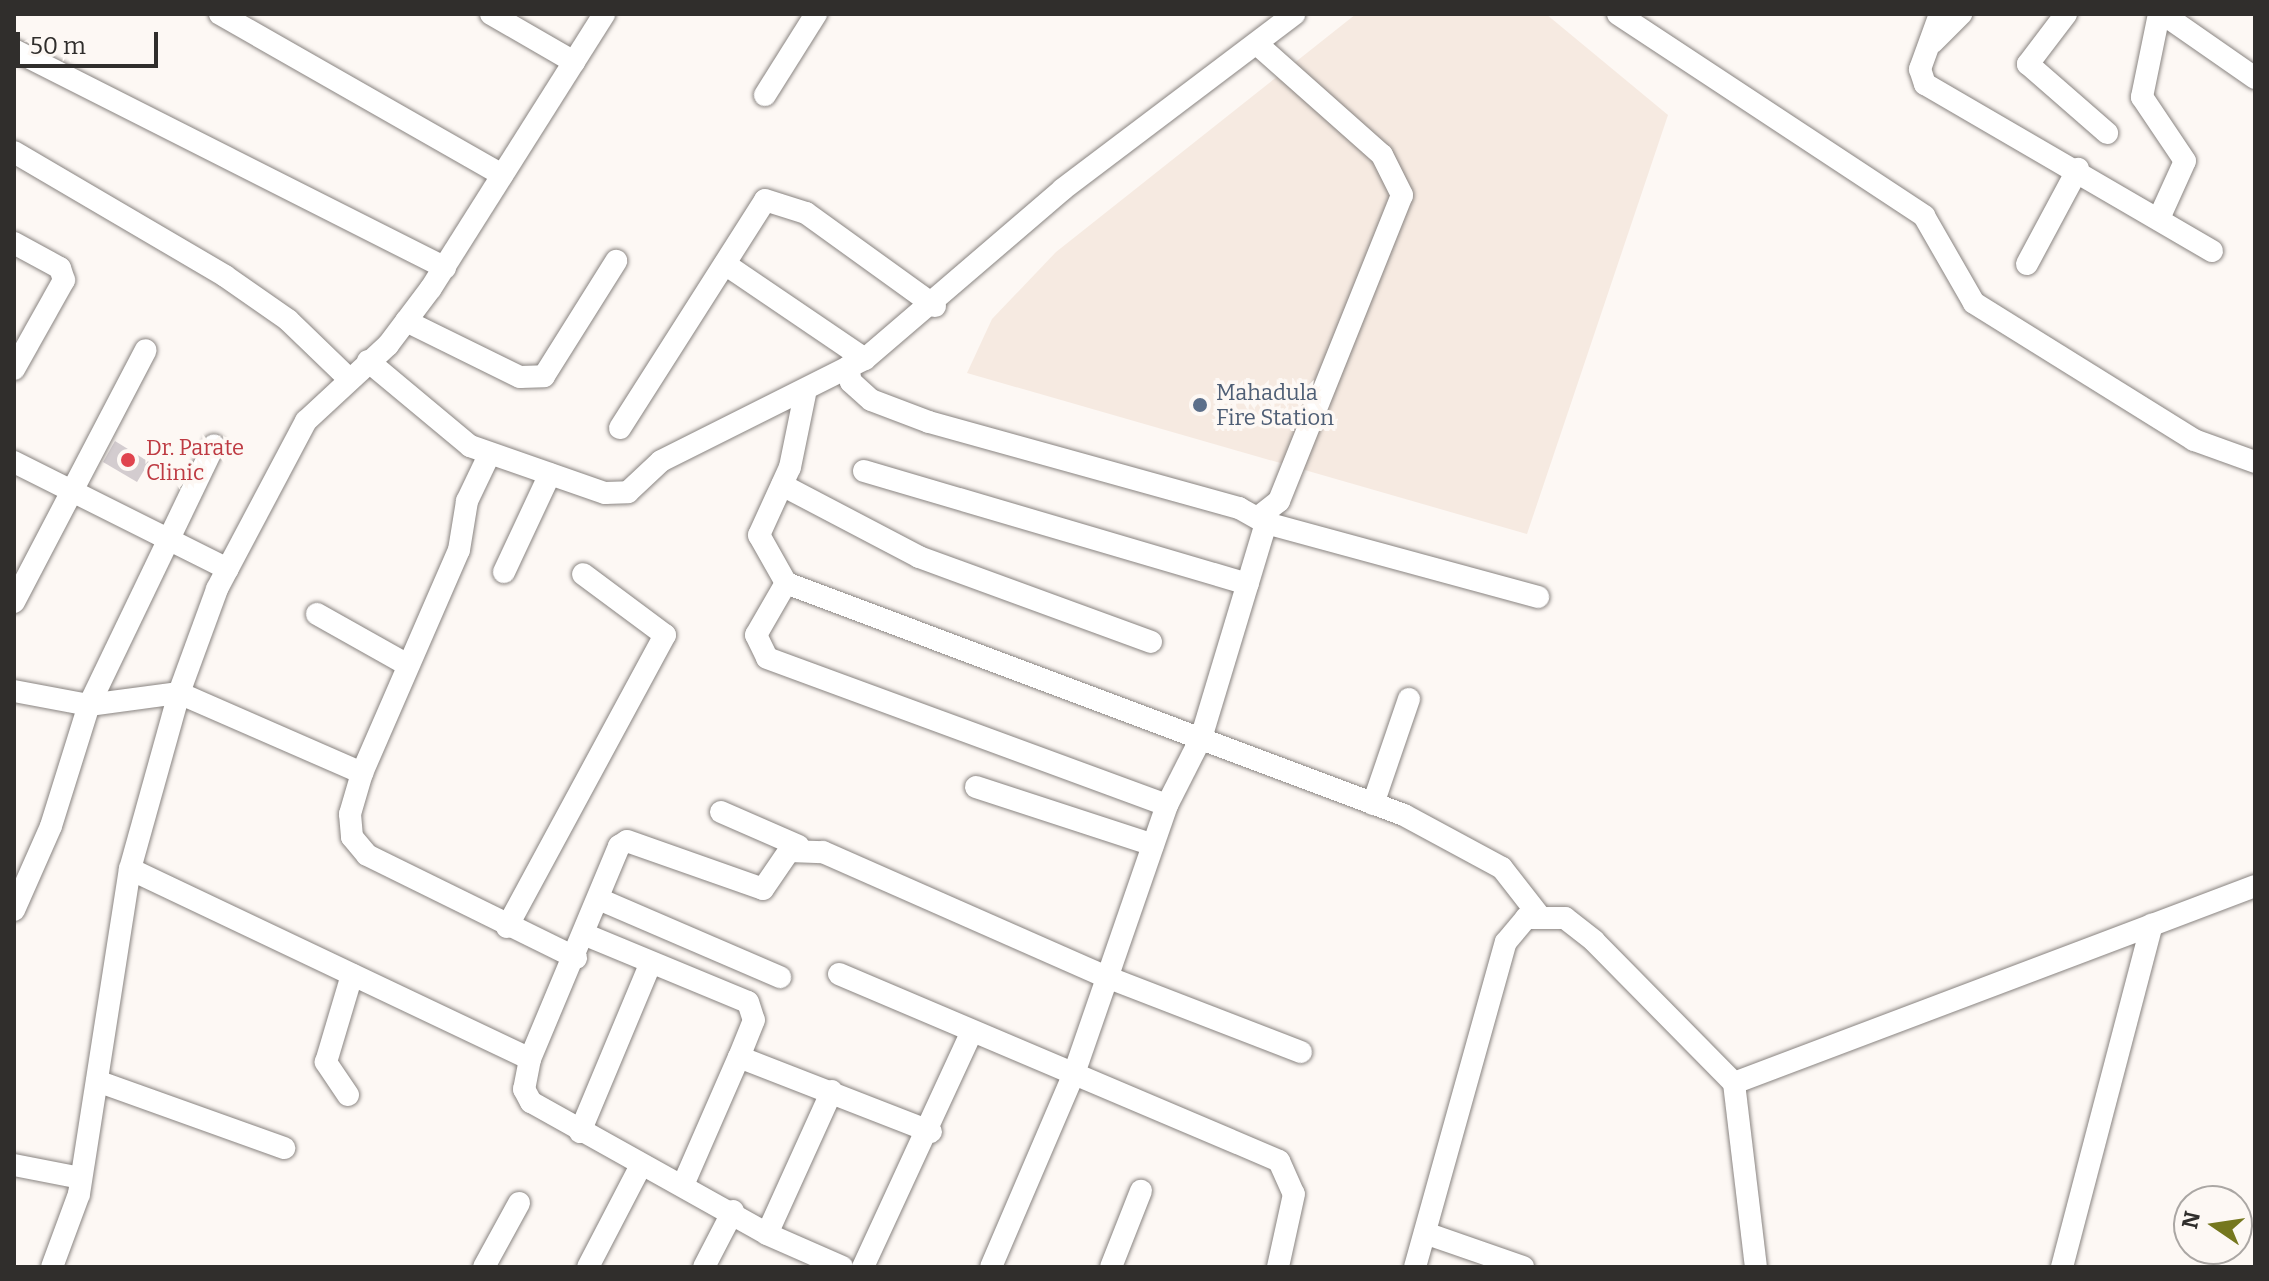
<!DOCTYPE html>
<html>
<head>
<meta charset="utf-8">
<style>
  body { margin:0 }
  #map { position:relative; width:2269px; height:1281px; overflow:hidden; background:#fdf8f4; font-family:Bitter,serif }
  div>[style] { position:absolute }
  .built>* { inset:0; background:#f6eae1 }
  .building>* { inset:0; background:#d3cccf }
  .roads { filter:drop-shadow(0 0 2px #898481) drop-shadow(0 0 2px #898481) }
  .minor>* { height:22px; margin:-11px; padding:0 11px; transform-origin:11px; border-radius:11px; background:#fff }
  .dots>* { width:22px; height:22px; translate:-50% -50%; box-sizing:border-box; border:4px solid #fdf8f4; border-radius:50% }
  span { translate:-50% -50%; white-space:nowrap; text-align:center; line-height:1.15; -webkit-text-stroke:7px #fdf8f4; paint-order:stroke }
  .service-label { font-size:22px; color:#4e5e75 }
  .left { translate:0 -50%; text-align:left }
  .health-label { font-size:22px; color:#be3a42 }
  .frame { position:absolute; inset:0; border:16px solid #302e2c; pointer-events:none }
  .north { position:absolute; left:2173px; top:1185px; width:80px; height:80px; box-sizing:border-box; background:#fdf8f4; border:2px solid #aba7a4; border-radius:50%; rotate:283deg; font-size:22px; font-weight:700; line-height:32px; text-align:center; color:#302e2c }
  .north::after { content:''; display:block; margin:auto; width:28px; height:36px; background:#75771e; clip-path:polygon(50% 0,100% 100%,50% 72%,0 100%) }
  .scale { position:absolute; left:16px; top:32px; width:142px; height:36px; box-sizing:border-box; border:4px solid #302e2c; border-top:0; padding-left:10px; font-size:24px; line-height:28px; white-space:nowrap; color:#302e2c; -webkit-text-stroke:6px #fdf8f4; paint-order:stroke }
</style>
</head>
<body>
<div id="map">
  <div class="built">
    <i style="clip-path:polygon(1356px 14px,1546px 14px,1668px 115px,1527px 534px,967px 373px,992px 319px,1056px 252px)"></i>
  </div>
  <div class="building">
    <i style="clip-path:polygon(115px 441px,149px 462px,137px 482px,103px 462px)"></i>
  </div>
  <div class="roads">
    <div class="minor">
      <i style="left:220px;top:14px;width:325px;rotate:29.7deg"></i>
      <i style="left:491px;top:14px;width:96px;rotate:30deg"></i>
      <i style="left:1618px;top:14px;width:367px;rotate:33.4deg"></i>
      <i style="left:1924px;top:216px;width:100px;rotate:60.1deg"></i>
      <i style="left:1974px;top:303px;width:259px;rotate:31.9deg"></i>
      <i style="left:2194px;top:440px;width:65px;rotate:19.8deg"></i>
      <i style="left:1940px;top:14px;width:59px;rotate:110deg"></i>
      <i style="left:1920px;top:69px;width:16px;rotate:72deg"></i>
      <i style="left:1925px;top:84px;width:332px;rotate:30.2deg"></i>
      <i style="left:2066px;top:14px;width:63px;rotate:127.2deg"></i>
      <i style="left:2028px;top:64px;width:105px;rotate:41.1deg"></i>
      <i style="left:2159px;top:14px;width:85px;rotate:101.6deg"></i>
      <i style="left:2142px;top:97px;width:77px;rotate:56.1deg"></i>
      <i style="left:2185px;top:161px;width:60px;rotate:114.4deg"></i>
      <i style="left:2163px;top:14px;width:112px;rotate:34.8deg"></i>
      <i style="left:1933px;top:42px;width:40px;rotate:-45deg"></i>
      <i style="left:1257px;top:44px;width:167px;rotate:41.6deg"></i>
      <i style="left:1382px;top:155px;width:45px;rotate:63.4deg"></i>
      <i style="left:1402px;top:195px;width:330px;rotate:111.9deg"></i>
      <i style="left:1279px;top:501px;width:23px;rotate:142deg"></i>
      <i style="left:14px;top:50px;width:483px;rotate:26.8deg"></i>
      <i style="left:765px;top:95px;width:96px;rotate:-57.8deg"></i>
      <i style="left:14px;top:152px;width:245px;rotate:30.4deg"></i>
      <i style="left:225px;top:276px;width:77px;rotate:34.9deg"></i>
      <i style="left:288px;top:320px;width:83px;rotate:44deg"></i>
      <i style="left:14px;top:243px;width:52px;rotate:28.5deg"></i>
      <i style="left:60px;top:268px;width:13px;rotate:72deg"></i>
      <i style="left:64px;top:280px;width:102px;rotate:119.3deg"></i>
      <i style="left:725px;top:264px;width:169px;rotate:34.2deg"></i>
      <i style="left:2027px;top:264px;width:108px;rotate:-61.8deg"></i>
      <i style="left:406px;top:321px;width:127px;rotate:26.2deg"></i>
      <i style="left:520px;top:377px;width:24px;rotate:-2deg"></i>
      <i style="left:544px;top:376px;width:136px;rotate:-57.9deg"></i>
      <i style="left:368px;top:361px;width:133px;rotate:39.8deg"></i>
      <i style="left:470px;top:446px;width:143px;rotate:19.2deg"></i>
      <i style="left:605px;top:493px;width:23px;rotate:-2deg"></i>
      <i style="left:628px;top:492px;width:45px;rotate:-43.2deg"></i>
      <i style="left:661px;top:461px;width:228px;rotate:-26.6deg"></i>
      <i style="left:865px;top:359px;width:261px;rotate:-40.6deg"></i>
      <i style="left:1063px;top:189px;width:290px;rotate:-37.1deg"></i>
      <i style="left:848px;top:367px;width:15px;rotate:79deg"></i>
      <i style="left:851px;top:382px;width:27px;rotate:42deg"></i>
      <i style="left:871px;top:400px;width:62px;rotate:20.8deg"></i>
      <i style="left:929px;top:422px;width:322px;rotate:15.5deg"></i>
      <i style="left:1239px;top:508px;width:31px;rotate:29deg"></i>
      <i style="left:1266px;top:523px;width:225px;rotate:106.8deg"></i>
      <i style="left:1201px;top:738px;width:75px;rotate:116.9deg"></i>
      <i style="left:1167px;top:805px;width:281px;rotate:109.1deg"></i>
      <i style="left:1075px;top:1071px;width:213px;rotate:113.2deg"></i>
      <i style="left:805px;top:394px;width:75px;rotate:101.6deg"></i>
      <i style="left:790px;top:467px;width:75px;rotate:114.5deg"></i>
      <i style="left:759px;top:535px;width:55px;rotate:60.6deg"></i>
      <i style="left:786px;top:583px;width:660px;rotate:20.58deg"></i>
      <i style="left:1404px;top:815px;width:111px;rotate:28.4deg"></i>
      <i style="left:1502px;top:868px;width:58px;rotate:52deg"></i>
      <i style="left:620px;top:428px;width:270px;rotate:-57.5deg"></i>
      <i style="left:765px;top:200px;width:43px;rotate:17.6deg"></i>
      <i style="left:806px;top:213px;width:159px;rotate:35.8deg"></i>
      <i style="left:14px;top:462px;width:239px;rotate:26.6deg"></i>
      <i style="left:864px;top:471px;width:400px;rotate:16.4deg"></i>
      <i style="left:782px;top:485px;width:155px;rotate:27.7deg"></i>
      <i style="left:919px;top:557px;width:247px;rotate:20.1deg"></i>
      <i style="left:1266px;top:523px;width:282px;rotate:15.2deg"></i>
      <i style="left:504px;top:572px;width:108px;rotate:-64.9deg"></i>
      <i style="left:786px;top:583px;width:60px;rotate:120deg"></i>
      <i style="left:756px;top:635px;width:25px;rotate:64deg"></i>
      <i style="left:767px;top:658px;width:426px;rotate:20.2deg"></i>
      <i style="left:14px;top:602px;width:284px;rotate:-62.4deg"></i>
      <i style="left:317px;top:614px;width:102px;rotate:29.3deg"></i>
      <i style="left:14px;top:691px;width:76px;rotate:10.6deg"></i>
      <i style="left:89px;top:705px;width:91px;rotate:-7.6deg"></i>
      <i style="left:179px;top:693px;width:111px;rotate:-69.9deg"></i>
      <i style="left:217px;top:589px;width:190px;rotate:-62.1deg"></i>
      <i style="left:306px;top:421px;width:112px;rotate:-42.8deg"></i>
      <i style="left:388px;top:345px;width:71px;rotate:-53deg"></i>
      <i style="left:431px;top:288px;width:324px;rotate:-57.7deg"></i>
      <i style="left:362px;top:773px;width:43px;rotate:106.3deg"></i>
      <i style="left:350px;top:814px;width:23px;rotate:85deg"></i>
      <i style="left:352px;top:837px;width:23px;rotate:50deg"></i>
      <i style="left:367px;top:855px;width:233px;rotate:26.2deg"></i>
      <i style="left:976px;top:787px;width:186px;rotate:18.1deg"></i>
      <i style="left:1373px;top:804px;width:111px;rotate:-71.1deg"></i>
      <i style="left:721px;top:812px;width:85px;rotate:23.6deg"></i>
      <i style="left:130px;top:869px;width:443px;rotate:25.4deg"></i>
      <i style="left:530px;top:1059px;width:31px;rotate:101deg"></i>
      <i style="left:524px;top:1089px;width:15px;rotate:62deg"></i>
      <i style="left:531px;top:1102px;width:270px;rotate:29.2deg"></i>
      <i style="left:767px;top:1234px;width:82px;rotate:23.7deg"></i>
      <i style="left:601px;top:900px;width:195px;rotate:23.3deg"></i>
      <i style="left:14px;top:910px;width:92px;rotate:-66.2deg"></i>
      <i style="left:51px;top:826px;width:127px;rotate:-72.6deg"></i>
      <i style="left:89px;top:705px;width:288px;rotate:-64.3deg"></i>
      <i style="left:507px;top:927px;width:332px;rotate:-61.6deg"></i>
      <i style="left:665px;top:635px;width:102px;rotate:-143.4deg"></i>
      <i style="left:586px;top:935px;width:175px;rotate:22.5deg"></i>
      <i style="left:748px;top:1002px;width:19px;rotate:72deg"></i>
      <i style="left:754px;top:1020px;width:40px;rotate:112deg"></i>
      <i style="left:839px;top:974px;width:478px;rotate:23deg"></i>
      <i style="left:1279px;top:1161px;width:36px;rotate:66deg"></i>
      <i style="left:1294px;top:1194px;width:75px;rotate:102.4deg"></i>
      <i style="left:530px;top:1059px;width:231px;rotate:-67.3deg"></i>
      <i style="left:619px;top:846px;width:9px;rotate:-32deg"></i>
      <i style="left:627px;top:841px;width:144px;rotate:19.4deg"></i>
      <i style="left:763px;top:889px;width:46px;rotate:-55.6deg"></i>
      <i style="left:789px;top:851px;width:34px;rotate:2deg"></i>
      <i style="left:823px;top:852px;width:307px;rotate:23.8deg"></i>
      <i style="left:1104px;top:976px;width:211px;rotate:21.1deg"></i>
      <i style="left:97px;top:1081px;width:199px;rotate:19.7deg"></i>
      <i style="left:1734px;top:1083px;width:185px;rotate:83.2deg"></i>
      <i style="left:348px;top:1095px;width:40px;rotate:-124deg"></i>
      <i style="left:326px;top:1062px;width:91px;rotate:-73.4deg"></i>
      <i style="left:580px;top:1132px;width:181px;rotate:-67.3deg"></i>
      <i style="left:14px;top:1165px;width:68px;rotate:11deg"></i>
      <i style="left:683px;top:1185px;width:140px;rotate:-66.4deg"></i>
      <i style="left:739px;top:1057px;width:206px;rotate:21.3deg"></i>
      <i style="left:1425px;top:1233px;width:104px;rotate:19.1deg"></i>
      <i style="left:767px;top:1234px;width:157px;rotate:-65.6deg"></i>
      <i style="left:52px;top:1267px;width:78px;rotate:-69.7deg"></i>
      <i style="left:79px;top:1194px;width:329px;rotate:-81.1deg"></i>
      <i style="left:130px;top:869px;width:183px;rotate:-74.4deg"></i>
      <i style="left:179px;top:693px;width:200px;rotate:23.6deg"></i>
      <i style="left:362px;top:773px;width:243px;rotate:-66.5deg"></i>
      <i style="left:459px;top:550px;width:50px;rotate:-80.7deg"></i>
      <i style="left:467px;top:501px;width:51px;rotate:-64.4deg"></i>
      <i style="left:484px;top:1267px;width:73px;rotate:-61.3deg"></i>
      <i style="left:588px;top:1267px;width:115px;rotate:-62.5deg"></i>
      <i style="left:704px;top:1267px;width:63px;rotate:-62.6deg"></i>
      <i style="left:863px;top:1267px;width:258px;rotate:-65.2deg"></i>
      <i style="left:1111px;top:1267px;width:82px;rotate:-68.5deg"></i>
      <i style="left:1415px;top:1267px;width:337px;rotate:-74.4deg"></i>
      <i style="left:1506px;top:942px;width:31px;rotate:-50deg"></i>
      <i style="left:1526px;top:918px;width:39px"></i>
      <i style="left:1565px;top:918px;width:37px;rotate:38deg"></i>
      <i style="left:1594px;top:941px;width:199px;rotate:45.4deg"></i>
      <i style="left:1734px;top:1083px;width:557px;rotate:-20.71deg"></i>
      <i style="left:2062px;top:1267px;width:354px;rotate:-75.3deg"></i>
    </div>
  </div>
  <div class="dots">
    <i style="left:1200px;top:405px;background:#5c6f8a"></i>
    <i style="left:128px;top:460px;background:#e0444e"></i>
  </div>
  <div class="service-label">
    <span class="left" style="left:1216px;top:405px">Mahadula<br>Fire Station</span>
  </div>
  <div class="health-label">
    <span class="left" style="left:146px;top:460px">Dr. Parate<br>Clinic</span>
  </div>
  <div class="frame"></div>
  <div class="north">N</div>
  <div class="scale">50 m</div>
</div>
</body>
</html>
